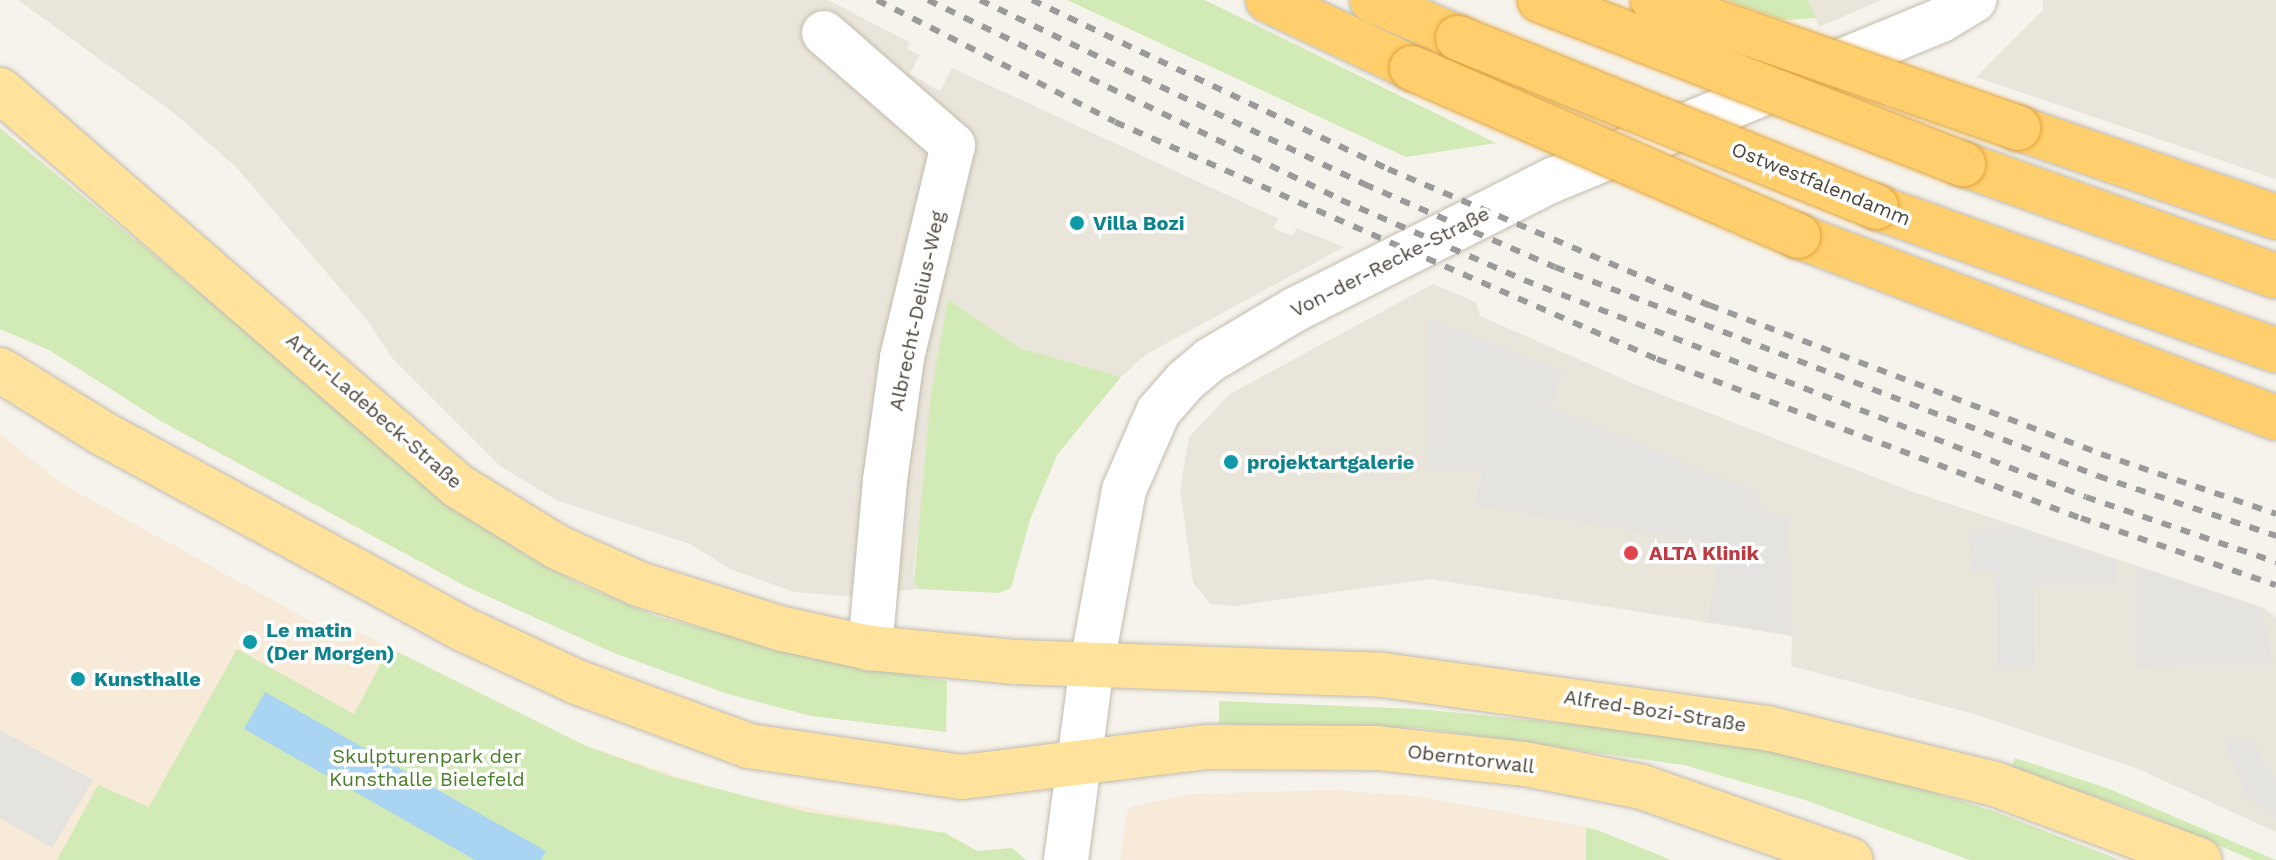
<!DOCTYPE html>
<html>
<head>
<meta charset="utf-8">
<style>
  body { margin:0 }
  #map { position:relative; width:2276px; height:860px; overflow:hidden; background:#f6f3ec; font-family:"Work Sans",sans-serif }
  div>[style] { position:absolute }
  .residential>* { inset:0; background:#eae5da }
  .commercial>* { inset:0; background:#f7ead8 }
  .green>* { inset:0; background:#d2eab5 }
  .parking>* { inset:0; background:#e5e3e0 }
  .water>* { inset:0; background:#a9d4f2 }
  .roads { filter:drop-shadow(0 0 2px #c2bbae) drop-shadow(0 0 2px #c2bbae) }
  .minor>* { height:44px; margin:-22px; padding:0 22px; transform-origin:22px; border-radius:22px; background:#fff }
  .major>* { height:44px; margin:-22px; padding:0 22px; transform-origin:22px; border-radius:22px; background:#ffe39c }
  .highway>* { height:44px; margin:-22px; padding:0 22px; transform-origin:22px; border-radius:22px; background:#ffcf6e }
  .rail>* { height:6px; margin-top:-3px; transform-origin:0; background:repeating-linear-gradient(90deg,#9a9a9a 0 10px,transparent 0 20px) }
  .bridges { filter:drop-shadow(0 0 2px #e0a43c) drop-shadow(0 0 2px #e0a43c) }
  .highway-bridge>* { height:44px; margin:-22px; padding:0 22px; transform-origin:22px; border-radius:22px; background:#ffcf6e }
  .dots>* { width:22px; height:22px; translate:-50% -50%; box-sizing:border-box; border:4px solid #fff; border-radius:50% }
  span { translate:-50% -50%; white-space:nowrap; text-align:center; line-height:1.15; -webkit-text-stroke:7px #fff; paint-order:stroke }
  .street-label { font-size:20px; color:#4b4439 }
  .culture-label { font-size:20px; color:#0d838f; font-weight:700 }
  .left { translate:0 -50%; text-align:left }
  .health-label { font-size:20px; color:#be3a42; font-weight:700 }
  .park-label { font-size:20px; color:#4a7f2a }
</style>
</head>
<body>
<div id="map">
  <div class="residential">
    <i style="clip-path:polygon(18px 0,828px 0,909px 42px,908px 49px,920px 55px,910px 74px,940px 91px,952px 68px,1279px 219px,1273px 228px,1292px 236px,1297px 228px,1344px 247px,1145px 355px,1121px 377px,1020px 348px,948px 299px,913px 575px,918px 589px,842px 596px,794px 592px,730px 569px,690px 544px,556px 500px,500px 466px,392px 358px,368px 321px,236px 167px,174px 113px)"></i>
    <i style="clip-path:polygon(1808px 0,1881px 0,1819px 27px)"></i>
    <i style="clip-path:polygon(2043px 0,2276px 0,2276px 179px,1976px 77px,2043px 10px)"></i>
    <i style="clip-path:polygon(1433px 284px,1476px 302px,1480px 316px,1637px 385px,1913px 492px,2262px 607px,2276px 617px,2276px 832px,2136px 768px,1974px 714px,1791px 666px,1792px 636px,1430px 579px,1234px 606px,1210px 604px,1193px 582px,1180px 489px,1189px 437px,1230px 394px)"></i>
  </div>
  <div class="commercial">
    <i style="clip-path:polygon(0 434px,61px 483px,323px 628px,361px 633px,586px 746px,733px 794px,945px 833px,977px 851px,1012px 848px,1026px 860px,0 860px)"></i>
    <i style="clip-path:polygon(1332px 790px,1416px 796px,1586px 827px,1586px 860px,1120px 860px,1127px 811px,1134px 806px,1192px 794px)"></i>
  </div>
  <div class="green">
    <i style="clip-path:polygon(1067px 0,1205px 0,1496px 143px,1406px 157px)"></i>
    <i style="clip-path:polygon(1727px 0,1808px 0,1816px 18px,1783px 20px)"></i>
    <i style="clip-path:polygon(0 128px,475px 520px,522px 553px,583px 586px,659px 617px,815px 658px,947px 681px,946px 732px,811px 716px,728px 694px,614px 653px,467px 587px,164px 423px,49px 350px,0 329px)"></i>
    <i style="clip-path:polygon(948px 299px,1020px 348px,1121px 377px,1057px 455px,1030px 520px,1011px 588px,999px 593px,918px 589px,914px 581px,931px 394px)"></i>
    <i style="clip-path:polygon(389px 648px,586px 746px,672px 777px,807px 812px,945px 833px,977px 851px,1012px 848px,1026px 860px,57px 860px,98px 785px,149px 807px,237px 649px,354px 714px)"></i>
    <i style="clip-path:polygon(1219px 701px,1418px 709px,1725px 739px,1900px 782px,1996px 812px,2120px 860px,1970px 860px,1805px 800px,1684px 765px,1419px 728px,1219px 724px)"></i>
    <i style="clip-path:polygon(2015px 758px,2107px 788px,2276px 860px,2253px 860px,2135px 810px,2011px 769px)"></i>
    <i style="clip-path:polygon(1586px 827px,1600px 831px,1671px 860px,1586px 860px)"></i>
  </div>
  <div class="parking">
    <i style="clip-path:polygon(1428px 318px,1564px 372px,1550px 407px,1761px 494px,1756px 505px,1789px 519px,1793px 635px,1708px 621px,1720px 544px,1474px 504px,1482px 471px,1428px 469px)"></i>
    <i style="clip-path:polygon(2016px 527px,2118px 562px,2118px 583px,2033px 585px,2034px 667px,1998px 669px,1996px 572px,1971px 572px,1967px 531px)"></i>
    <i style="clip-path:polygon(2135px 566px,2261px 609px,2274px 663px,2136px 666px)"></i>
    <i style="clip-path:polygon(0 730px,93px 780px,52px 848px,0 818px)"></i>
    <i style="clip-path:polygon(2254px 740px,2263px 764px,2276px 778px,2276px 818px,2247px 797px,2225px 741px)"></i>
  </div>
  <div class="water">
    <i style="clip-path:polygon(265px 692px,546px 851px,541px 860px,475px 860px,244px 729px)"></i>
  </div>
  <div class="roads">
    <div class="minor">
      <i style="left:824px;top:33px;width:171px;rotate:41deg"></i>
      <i style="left:953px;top:145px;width:219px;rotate:103.5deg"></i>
      <i style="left:902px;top:358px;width:124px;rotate:97.9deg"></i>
      <i style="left:885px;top:481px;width:168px;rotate:95.1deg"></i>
      <i style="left:1066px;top:860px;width:198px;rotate:-82.4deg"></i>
      <i style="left:1092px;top:664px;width:177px;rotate:-79.6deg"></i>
      <i style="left:1124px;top:490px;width:85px;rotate:-66.4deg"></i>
      <i style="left:1158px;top:412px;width:41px;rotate:-48.9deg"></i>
      <i style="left:1185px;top:381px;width:33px;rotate:-40deg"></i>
      <i style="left:1210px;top:360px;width:100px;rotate:-30.7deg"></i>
      <i style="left:1296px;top:309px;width:288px;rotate:-26.7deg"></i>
      <i style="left:1553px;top:180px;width:420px;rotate:-22.4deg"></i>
      <i style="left:1941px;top:20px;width:39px;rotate:-31deg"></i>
    </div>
    <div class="major">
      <i style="left:0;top:90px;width:605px;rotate:40.85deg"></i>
      <i style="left:458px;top:486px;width:116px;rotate:31.6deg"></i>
      <i style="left:557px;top:547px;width:90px;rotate:24.3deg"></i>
      <i style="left:639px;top:584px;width:151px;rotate:17.4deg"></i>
      <i style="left:783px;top:629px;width:89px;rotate:12.3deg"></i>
      <i style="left:870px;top:648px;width:147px;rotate:5.5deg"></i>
      <i style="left:1016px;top:662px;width:367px;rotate:2deg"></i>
      <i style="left:1383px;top:675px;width:388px;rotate:7.9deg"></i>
      <i style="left:1767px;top:728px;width:235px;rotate:13.8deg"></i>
      <i style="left:1995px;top:784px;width:218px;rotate:20.4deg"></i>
      <i style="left:0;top:370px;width:120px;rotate:31.7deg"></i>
      <i style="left:102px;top:433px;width:409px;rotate:28.5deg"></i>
      <i style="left:461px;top:628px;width:128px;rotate:25deg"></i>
      <i style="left:577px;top:682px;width:184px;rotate:20.4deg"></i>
      <i style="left:749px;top:746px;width:215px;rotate:8.3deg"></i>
      <i style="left:962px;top:777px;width:247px;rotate:-7deg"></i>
      <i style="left:1207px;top:747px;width:170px;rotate:0.3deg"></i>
      <i style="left:1377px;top:748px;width:149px;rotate:6.2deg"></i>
      <i style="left:1525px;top:764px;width:119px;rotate:11.1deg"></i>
      <i style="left:1642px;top:787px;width:221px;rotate:19.3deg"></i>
    </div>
    <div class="highway">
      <i style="left:1268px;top:0;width:159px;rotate:25.3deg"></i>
      <i style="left:1372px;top:0;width:94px;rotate:23.8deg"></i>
      <i style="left:2018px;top:128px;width:273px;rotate:19deg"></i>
      <i style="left:1963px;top:164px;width:332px;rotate:19.7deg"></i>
      <i style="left:1876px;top:207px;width:425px;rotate:19.7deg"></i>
      <i style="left:1798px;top:236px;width:511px;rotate:20.84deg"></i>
    </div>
  </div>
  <div class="rail">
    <i style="left:877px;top:0;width:267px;rotate:27.1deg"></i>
    <i style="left:1115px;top:122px;width:592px;rotate:23.62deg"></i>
    <i style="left:1657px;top:359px;width:453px;rotate:20.6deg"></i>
    <i style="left:2081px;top:518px;width:206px;rotate:19deg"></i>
    <i style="left:928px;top:0;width:459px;rotate:25.8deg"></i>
    <i style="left:1341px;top:200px;width:200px;rotate:23.6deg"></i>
    <i style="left:1524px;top:280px;width:602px;rotate:21.11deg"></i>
    <i style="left:2086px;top:497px;width:201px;rotate:18.9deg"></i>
    <i style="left:980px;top:0;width:426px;rotate:25.6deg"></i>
    <i style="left:1364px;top:184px;width:208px;rotate:23.5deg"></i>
    <i style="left:1555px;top:267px;width:582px;rotate:21.05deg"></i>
    <i style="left:2098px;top:476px;width:188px;rotate:18.6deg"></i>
    <i style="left:1032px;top:0;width:394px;rotate:25.4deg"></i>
    <i style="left:1388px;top:169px;width:349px;rotate:23deg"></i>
    <i style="left:1709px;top:305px;width:419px;rotate:20.8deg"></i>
    <i style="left:2101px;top:454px;width:185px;rotate:18.9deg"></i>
  </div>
  <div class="bridges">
    <div class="highway-bridge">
      <i style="left:1540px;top:0;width:454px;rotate:21.2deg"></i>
      <i style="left:1653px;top:0;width:387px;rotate:19.3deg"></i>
      <i style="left:1458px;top:38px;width:451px;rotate:22deg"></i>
      <i style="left:1412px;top:68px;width:421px;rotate:23.5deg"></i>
    </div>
  </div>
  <div class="dots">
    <i style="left:1077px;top:223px;background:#0f9aa8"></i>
    <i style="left:1231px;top:462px;background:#0f9aa8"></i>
    <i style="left:1631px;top:553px;background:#e0444e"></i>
    <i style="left:250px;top:642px;background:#0f9aa8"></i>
    <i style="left:78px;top:679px;background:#0f9aa8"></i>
  </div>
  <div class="street-label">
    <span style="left:1821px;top:184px;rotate:22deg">Ostwestfalendamm</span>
    <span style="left:1390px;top:262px;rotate:-27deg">Von-der-Recke-Straße</span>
    <span style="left:917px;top:311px;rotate:-78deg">Albrecht-Delius-Weg</span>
    <span style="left:374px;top:411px;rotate:41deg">Artur-Ladebeck-Straße</span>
    <span style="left:1655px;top:711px;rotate:9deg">Alfred-Bozi-Straße</span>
    <span style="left:1471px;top:759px;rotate:7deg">Oberntorwall</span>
  </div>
  <div class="culture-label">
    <span class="left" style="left:1093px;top:223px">Villa Bozi</span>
    <span class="left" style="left:1247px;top:462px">projektartgalerie</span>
    <span class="left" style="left:266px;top:642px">Le matin<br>(Der Morgen)</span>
    <span class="left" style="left:94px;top:679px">Kunsthalle</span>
  </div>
  <div class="health-label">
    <span class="left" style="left:1649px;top:553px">ALTA Klinik</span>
  </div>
  <div class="park-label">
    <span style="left:427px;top:768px">Skulpturenpark der<br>Kunsthalle Bielefeld</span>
  </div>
</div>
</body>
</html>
